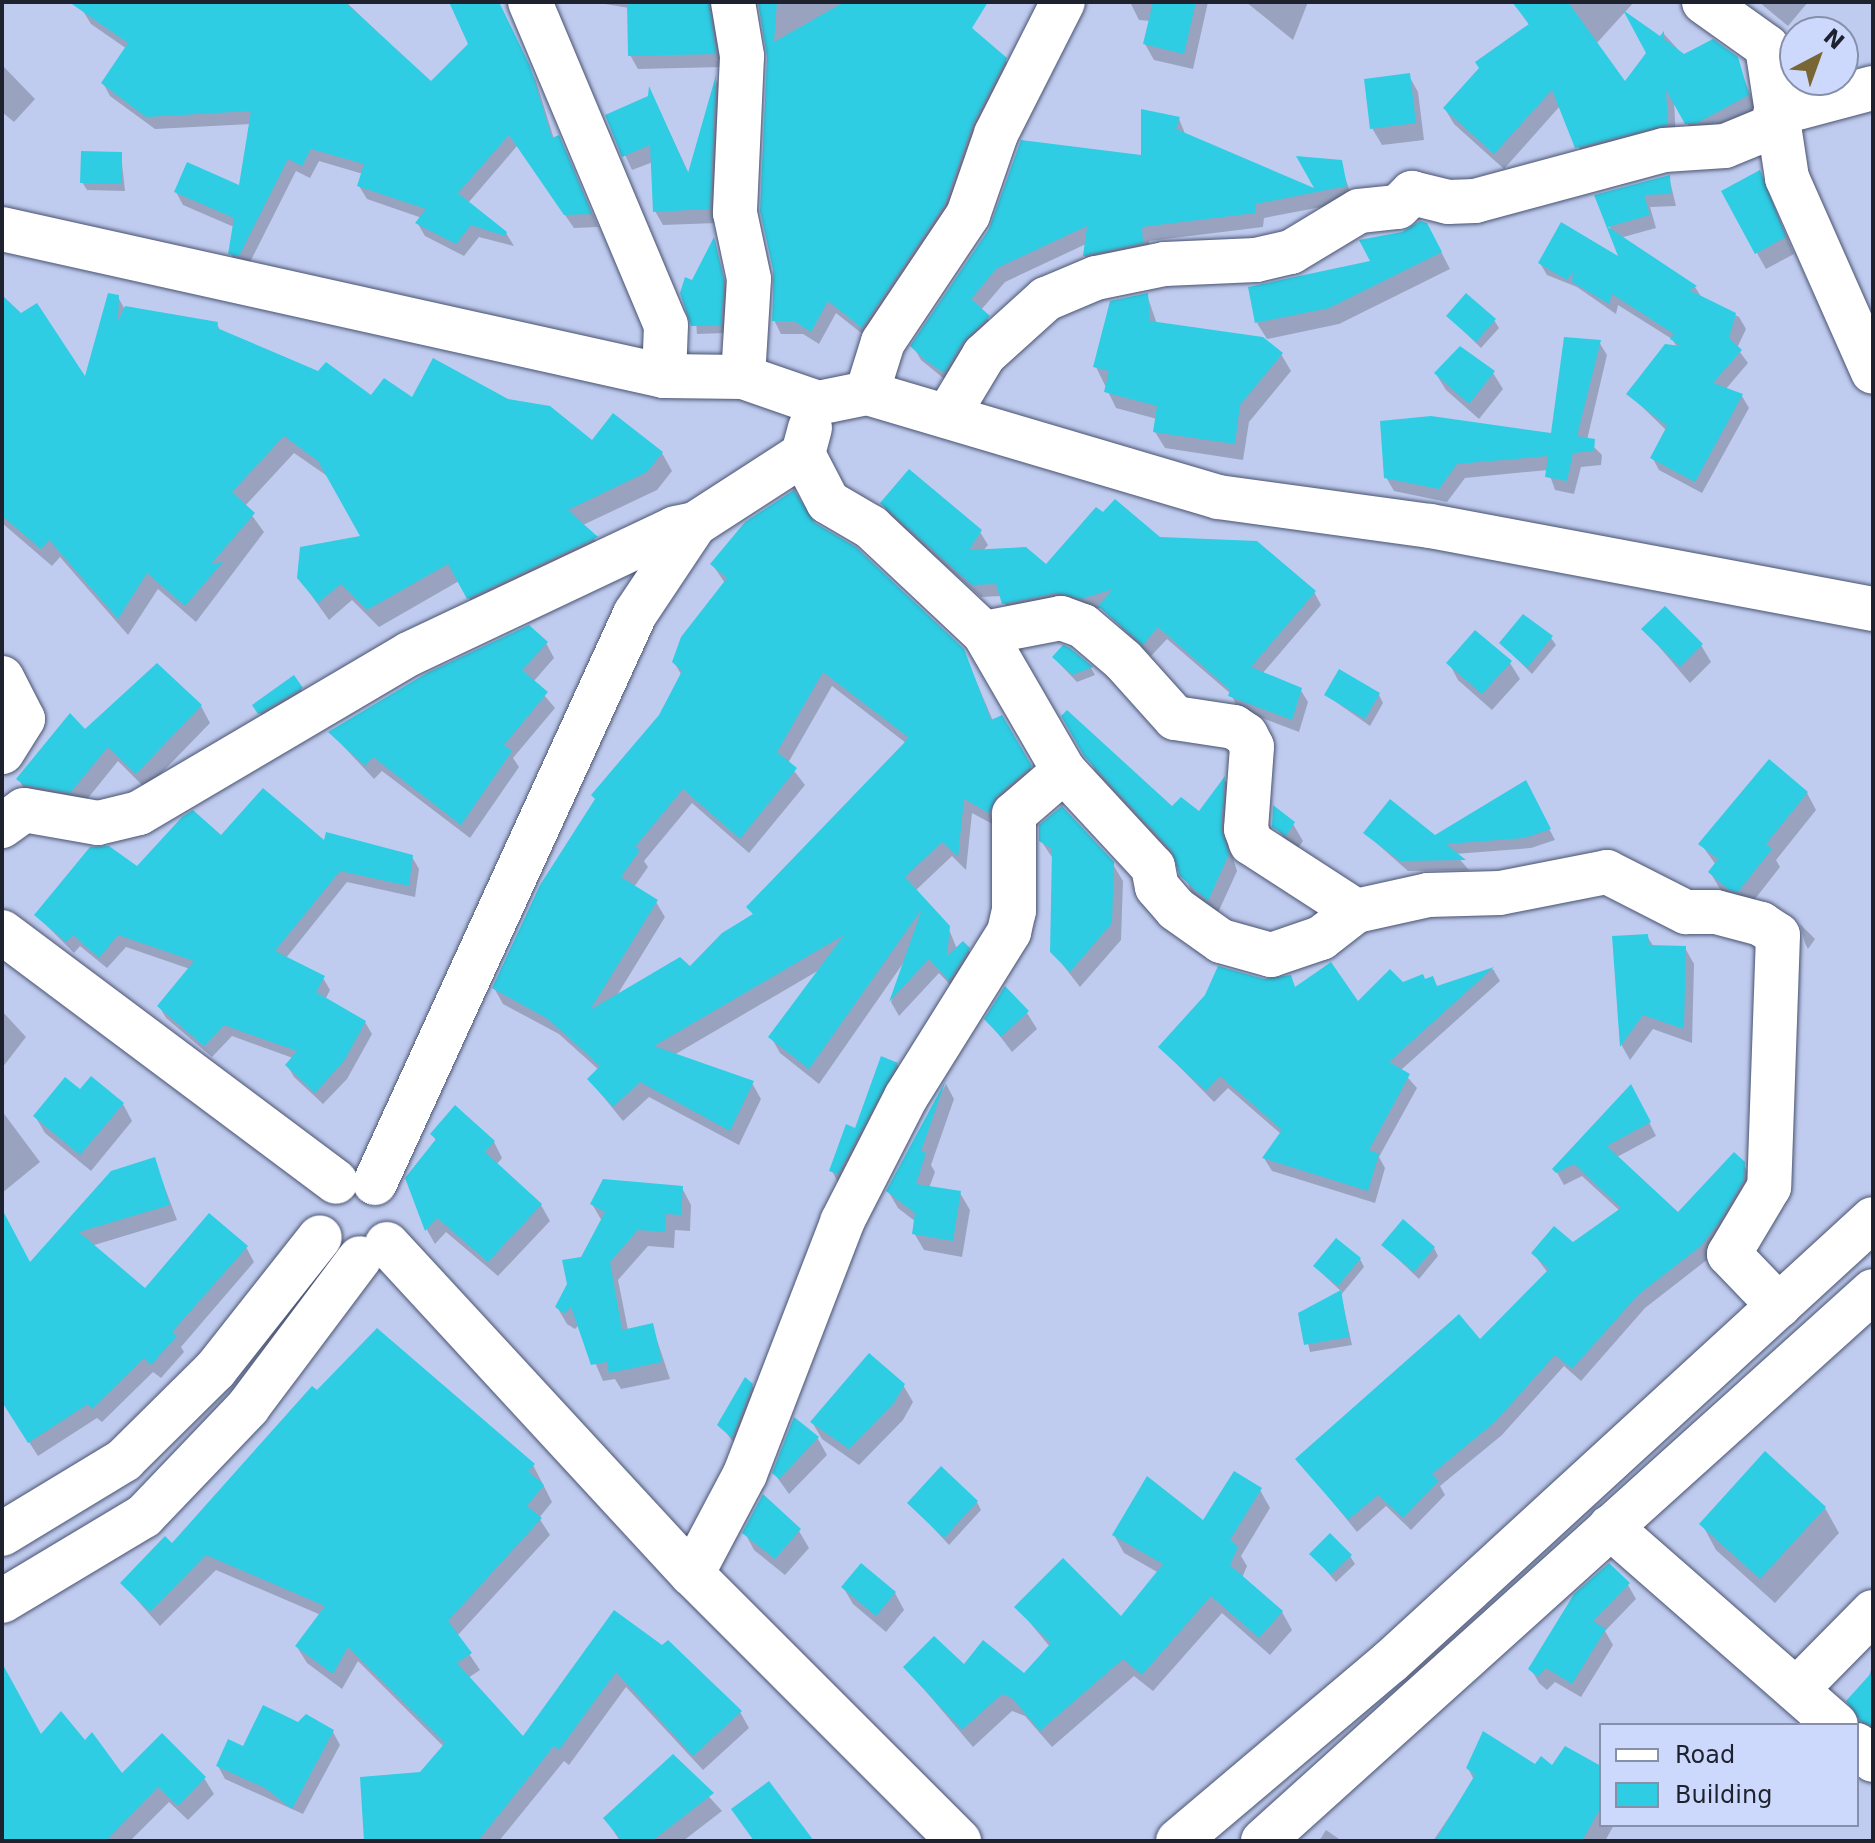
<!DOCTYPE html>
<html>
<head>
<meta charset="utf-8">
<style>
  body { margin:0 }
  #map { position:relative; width:1875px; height:1843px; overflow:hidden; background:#c0ccef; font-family:"DejaVu Sans",sans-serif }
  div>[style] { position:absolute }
  .shadow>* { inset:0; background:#0003 }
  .building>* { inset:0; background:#2ecde3 }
  .roads { filter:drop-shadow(0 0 2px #495371) drop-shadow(0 0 2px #495371) }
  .minor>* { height:44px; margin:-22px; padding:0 22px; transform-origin:22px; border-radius:22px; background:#fff }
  span { translate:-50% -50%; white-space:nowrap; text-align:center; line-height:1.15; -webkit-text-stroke:7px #ccd9fc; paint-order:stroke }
  .frame { position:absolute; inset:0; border:4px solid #1e222f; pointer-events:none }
  .legend { position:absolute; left:1599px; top:1723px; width:260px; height:104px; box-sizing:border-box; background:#ccd9fc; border:2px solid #8690aa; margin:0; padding:10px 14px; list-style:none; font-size:24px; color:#1e222f }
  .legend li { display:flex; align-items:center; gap:16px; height:40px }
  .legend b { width:40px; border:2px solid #8690aa }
  .north { position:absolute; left:1779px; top:16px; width:80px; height:80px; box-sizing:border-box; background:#ccd9fc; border:2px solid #8690aa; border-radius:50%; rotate:41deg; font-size:22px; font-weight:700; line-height:32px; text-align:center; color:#1e222f }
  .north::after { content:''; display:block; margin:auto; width:28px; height:36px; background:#786634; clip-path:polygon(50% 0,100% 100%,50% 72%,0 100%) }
</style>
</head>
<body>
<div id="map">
  <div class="shadow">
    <i style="clip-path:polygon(89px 2px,346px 2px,431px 83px,471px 44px,451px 2px,498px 2px,536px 81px,554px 139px,566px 151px,598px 227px,574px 228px,517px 146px,468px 203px,506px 233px,514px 246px,479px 237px,464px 256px,425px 236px,418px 224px,422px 218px,367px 199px,359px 186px,363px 174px,319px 161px,310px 178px,296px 171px,247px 268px,238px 266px,230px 253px,234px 227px,183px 205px,176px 192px,241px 188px,251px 124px,155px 129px,110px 96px,103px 83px,127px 49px,91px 24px,83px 11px)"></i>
    <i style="clip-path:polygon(593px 2px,723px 2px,723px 67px,638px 69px,630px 55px,629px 8px)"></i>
    <i style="clip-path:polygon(758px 2px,917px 2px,1005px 59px,1013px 73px,952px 218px,870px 340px,836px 313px,819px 344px,803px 334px,781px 334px,774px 320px,769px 57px)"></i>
    <i style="clip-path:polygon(1130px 2px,1208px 2px,1193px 69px,1154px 60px,1145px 44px,1151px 21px,1139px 20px)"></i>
    <i style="clip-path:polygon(1246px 2px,1308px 2px,1293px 40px)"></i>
    <i style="clip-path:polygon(1513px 2px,1634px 2px,1596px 44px,1625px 85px,1664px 34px,1684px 56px,1736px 58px,1757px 112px,1696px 139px,1674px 100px,1676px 140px,1586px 163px,1560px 106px,1504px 169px,1454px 124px,1445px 109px,1530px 26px)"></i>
    <i style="clip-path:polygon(1759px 2px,1808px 2px,1788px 26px)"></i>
    <i style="clip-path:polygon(3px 66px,35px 99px,14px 122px,2px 112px)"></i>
    <i style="clip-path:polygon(1409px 76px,1418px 92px,1424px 140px,1382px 145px,1372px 128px)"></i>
    <i style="clip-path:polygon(717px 80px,723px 92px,717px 223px,663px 225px,655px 211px,653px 162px,632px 170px,607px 116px,650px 97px,651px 92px,690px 176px)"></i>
    <i style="clip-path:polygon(1179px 119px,1186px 136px,1318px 192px,1300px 158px,1340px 162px,1353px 201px,1264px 218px,1263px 227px,1149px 241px,1150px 257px,1093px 270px,1085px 256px,1086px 244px,1005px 282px,981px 310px,997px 331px,953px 386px,921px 360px,913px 346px,991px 229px,1143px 157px)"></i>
    <i style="clip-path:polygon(121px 154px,125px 191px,87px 190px,82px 182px)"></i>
    <i style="clip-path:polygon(1760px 172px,1794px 254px,1766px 269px,1757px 253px)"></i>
    <i style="clip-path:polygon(1669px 177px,1676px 206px,1650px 207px,1656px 228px,1620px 238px,1695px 287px,1702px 298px,1739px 317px,1746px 329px,1737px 348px,1748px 363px,1725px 390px,1742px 396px,1749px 408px,1702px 493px,1659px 470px,1652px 457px,1667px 431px,1629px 394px,1677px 347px,1672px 339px,1618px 305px,1616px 314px,1577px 287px,1547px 275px,1540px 263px,1623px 260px,1597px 196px)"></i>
    <i style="clip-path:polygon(1402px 234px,1436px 242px,1450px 269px,1339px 324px,1267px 339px,1257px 323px,1373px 262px,1362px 241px)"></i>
    <i style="clip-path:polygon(715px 241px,727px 290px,725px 333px,697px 334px,693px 283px)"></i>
    <i style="clip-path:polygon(1147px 295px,1157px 324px,1281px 354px,1291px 371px,1249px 422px,1243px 460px,1165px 448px,1155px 432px,1157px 419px,1116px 408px,1096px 367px)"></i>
    <i style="clip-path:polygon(2px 297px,86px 381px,118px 297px,124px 308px,217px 324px,221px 332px,372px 398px,412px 400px,592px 443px,662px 453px,672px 471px,657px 490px,583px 525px,607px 555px,479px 616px,459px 581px,379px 627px,352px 600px,329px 620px,299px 578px,363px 537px,330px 478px,294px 453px,245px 506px,264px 532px,196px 622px,158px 589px,128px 635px,60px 557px,52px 566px,2px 523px)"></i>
    <i style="clip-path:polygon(1448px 316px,1494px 320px,1499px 328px,1481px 348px)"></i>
    <i style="clip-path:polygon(1599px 342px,1607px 355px,1587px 440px,1602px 455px,1601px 465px,1581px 467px,1574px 494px,1555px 490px,1548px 470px,1465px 478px,1447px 502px,1394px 491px,1386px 477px,1553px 435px)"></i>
    <i style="clip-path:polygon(1493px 373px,1503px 389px,1479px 419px,1446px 390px,1436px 374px)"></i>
    <i style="clip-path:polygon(882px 503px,980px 532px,988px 545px,983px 551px,1046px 567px,1159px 539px,1314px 592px,1321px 605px,1262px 674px,1300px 689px,1308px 702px,1299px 732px,1238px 709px,1231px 694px,1167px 639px,1151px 656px,1101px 608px,1011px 616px,1001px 596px,981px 597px,890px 516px)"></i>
    <i style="clip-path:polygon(evenodd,813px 525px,963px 650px,993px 721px,1002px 717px,1039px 782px,998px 827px,972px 813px,966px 870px,952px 856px,915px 891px,948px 927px,957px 949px,968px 949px,977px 965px,959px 994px,939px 973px,899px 1016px,891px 1002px,904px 962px,819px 1084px,780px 1053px,771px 1037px,821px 969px,674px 1055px,752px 1083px,761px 1099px,739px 1145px,649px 1097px,623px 1121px,589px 1079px,599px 1070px,559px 1034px,503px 1004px,494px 988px,661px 716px,682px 676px,674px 662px,725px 583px,712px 564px,813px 525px,832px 686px,906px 743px,749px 907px,754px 916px,690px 969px,616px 997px,665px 917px,656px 902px,634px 887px,648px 867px,644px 861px,692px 803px,749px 853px,805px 785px,788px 763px,832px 686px)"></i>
    <i style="clip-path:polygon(1644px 629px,1701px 645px,1711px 662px,1690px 683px)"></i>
    <i style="clip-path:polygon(1551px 638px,1556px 645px,1532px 674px,1502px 644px)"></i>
    <i style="clip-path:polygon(546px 643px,554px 658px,533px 682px,555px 708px,513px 758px,519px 767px,470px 838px,382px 771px,374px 779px,331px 733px)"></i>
    <i style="clip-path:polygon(1063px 648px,1091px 668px,1095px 675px,1077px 682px,1054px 658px)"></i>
    <i style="clip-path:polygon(1449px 663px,1510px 663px,1520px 679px,1492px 710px,1458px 680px)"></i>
    <i style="clip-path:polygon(157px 665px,201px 706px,210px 723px,146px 789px,118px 761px,80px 808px,28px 796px,19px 780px,85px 732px)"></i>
    <i style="clip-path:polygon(301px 689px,305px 696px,264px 720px,255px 706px)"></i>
    <i style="clip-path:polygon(1326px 695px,1379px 695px,1383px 703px,1370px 726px)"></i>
    <i style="clip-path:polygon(1064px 716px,1172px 809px,1199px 814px,1225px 780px,1233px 793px,1229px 845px,1237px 871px,1217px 915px,1192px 892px,1177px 860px,1096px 772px)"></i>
    <i style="clip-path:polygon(1807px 793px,1816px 810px,1776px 860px,1780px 867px,1748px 908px,1741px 906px,1720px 889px,1710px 872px,1716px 865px,1701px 844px)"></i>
    <i style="clip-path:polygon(1531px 794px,1555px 840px,1531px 848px,1455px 854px,1469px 870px,1408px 871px,1365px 833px,1434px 837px)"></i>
    <i style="clip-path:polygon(1293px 824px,1303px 841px,1296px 851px,1274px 826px)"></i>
    <i style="clip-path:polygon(221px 838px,325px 844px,412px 857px,419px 869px,415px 897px,347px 882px,286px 958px,323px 978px,330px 990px,325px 1000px,365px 1022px,372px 1034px,347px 1079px,323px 1104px,294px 1077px,287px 1065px,293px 1058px,232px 1036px,212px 1057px,166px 1018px,159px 1006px,190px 969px,126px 947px,107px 968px,80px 946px,74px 953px,36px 915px)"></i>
    <i style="clip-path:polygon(1041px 841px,1112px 863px,1123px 881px,1121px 940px,1080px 987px,1052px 951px,1054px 860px)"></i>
    <i style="clip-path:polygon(1800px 924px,1815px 939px,1808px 949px,1805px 943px)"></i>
    <i style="clip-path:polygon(1647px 936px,1654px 947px,1685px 948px,1694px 964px,1692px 1043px,1653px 1029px,1630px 1060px,1622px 1046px,1614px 938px)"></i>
    <i style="clip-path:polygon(1493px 969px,1500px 981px,1401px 1070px,1417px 1088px,1379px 1157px,1385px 1168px,1375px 1203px,1272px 1171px,1264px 1158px,1281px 1134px,1228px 1088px,1214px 1102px,1160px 1047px,1265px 981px,1290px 977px,1296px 989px,1358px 1004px,1402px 984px,1425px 981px,1438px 988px)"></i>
    <i style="clip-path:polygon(2px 1011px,26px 1037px,2px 1068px)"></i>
    <i style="clip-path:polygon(1027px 1013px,1037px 1029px,1012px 1052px,987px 1019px)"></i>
    <i style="clip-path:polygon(897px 1064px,906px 1081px,841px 1188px,832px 1171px)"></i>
    <i style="clip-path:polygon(946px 1084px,954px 1099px,931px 1165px,935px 1172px,929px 1188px,960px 1193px,970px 1210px,962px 1257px,924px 1250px,914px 1233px,916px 1222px,898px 1208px,888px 1191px)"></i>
    <i style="clip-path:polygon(80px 1092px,123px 1104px,132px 1121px,91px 1171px,45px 1133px,35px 1116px)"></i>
    <i style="clip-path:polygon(1638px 1100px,1656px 1136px,1617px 1157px,1678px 1214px,1743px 1164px,1751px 1177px,1750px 1193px,1708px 1259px,1645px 1308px,1581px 1381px,1564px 1366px,1502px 1435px,1440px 1486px,1445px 1495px,1411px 1530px,1386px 1506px,1357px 1532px,1298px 1459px,1480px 1342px,1548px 1273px,1533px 1253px,1573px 1245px,1620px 1211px,1582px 1176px,1564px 1185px,1555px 1169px)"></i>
    <i style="clip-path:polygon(2px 1111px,40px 1162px,2px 1193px)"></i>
    <i style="clip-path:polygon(432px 1134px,494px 1142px,502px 1158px,496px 1165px,541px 1205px,550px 1221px,498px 1276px,446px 1232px,435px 1244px,427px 1230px,407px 1178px,437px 1142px)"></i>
    <i style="clip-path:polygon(154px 1159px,177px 1220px,91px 1246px,145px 1291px,246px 1247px,254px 1262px,181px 1347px,184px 1352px,161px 1378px,153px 1372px,102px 1422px,97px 1418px,38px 1456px,2px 1400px,2px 1212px,30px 1264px)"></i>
    <i style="clip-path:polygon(682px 1188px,691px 1205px,690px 1231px,675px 1230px,674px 1248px,648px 1246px,618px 1280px,628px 1330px,652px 1325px,670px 1379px,621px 1389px,615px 1379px,603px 1381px,579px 1325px,575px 1329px,567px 1324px,557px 1307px,602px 1221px,592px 1204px)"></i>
    <i style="clip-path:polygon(1383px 1245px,1434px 1248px,1438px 1256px,1419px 1279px)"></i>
    <i style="clip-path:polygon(1360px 1259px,1364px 1267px,1341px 1295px,1352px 1345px,1310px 1352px,1301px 1314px,1342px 1292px,1315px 1267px)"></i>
    <i style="clip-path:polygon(752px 1385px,761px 1402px,742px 1453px,720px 1425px)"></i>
    <i style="clip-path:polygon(903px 1385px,913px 1402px,903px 1420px,859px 1465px,822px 1439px,812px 1422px)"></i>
    <i style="clip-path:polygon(795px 1420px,818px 1439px,827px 1455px,789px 1494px,774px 1473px)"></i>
    <i style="clip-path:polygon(533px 1465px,552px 1502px,539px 1518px,550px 1535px,457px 1636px,480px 1670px,468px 1678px,523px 1739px,615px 1613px,740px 1712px,749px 1728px,703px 1770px,626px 1687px,569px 1765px,564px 1761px,499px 1841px,366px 1841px,444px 1747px,358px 1661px,342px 1689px,307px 1663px,297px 1647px,321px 1615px,216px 1570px,160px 1626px,122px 1583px,172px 1546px)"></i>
    <i style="clip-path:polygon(1260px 1490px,1270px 1508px,1241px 1556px,1247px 1566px,1242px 1578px,1282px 1612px,1292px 1630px,1270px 1655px,1222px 1613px,1153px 1691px,1134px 1676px,1052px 1747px,1025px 1716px,1012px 1711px,973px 1747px,906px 1668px,964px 1667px,1024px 1676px,1050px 1647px,1017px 1607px,1121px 1619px,1159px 1573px,1124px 1553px,1114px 1535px,1204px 1523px)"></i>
    <i style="clip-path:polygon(977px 1502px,981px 1510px,949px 1545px,910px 1503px)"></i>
    <i style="clip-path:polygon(1825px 1508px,1839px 1533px,1775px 1603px,1716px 1550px,1702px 1524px)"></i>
    <i style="clip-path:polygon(799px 1531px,809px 1548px,785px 1575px,754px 1550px,745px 1533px)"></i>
    <i style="clip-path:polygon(1312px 1554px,1350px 1556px,1355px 1564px,1336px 1582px)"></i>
    <i style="clip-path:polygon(1628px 1585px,1636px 1599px,1605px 1631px,1613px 1645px,1581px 1697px,1555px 1682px,1547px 1690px,1539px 1683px,1531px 1669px)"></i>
    <i style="clip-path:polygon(843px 1587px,895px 1593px,904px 1610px,886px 1632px,853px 1604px)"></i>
    <i style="clip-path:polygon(1873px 1662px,1873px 1738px,1858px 1718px)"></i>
    <i style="clip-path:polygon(2px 1677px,41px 1737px,84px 1743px,122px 1776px,204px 1778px,214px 1794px,188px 1820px,169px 1802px,130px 1841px,2px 1841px)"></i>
    <i style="clip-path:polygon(333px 1732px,340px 1745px,303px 1814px,225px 1779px,218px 1766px,244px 1748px)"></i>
    <i style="clip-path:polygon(673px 1757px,722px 1811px,683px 1841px,620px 1841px,605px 1818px)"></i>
    <i style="clip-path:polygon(1468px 1768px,1601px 1768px,1601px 1825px,1614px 1825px,1605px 1841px,1433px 1841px,1474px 1780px)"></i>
    <i style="clip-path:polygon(1326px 1830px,1342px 1841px,1319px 1841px)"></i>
  </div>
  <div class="building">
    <i style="clip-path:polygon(69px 2px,345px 2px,431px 81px,468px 44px,449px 2px,499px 2px,530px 66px,552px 138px,559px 135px,592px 214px,564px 215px,509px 135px,458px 193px,507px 232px,505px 236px,471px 225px,456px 244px,415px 223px,426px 209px,357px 186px,364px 164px,311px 149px,302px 166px,288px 159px,239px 256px,228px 254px,234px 218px,174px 192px,187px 162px,239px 185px,251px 111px,146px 117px,101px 83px,128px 43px)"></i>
    <i style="clip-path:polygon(696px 2px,709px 2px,716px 54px,628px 56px,627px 3px)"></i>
    <i style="clip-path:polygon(758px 2px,777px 2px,774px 42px,844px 2px,988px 2px,972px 28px,1007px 58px,972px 126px,945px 204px,862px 328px,828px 301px,811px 332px,794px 321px,772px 321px,774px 274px,760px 211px,767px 57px)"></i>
    <i style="clip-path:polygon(1153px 2px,1196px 2px,1184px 54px,1143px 44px)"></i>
    <i style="clip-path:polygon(1512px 2px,1568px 2px,1625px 81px,1646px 53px,1623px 10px,1660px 36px,1664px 31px,1664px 39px,1684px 54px,1713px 39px,1738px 57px,1749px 95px,1697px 123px,1685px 124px,1666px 90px,1668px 125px,1575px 148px,1552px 90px,1494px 154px,1443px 108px,1479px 68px,1475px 62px,1529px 24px)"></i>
    <i style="clip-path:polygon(1410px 73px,1416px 123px,1370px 129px,1364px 79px)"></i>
    <i style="clip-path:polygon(716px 75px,710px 209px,653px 212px,650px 145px,622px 157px,605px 115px,648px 96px,649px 86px,688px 173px)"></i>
    <i style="clip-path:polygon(1141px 109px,1180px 117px,1176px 129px,1314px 188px,1296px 156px,1342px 160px,1347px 186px,1256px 204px,1255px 213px,1142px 227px,1143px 243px,1083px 256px,1087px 226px,997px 268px,971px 299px,990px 316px,963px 342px,944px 373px,925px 360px,910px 346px,989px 229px,1021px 140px,1141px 155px)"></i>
    <i style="clip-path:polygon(81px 151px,122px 152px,122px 184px,80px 183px)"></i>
    <i style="clip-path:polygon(1760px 170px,1786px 237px,1755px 254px,1721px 191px)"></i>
    <i style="clip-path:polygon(1670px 175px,1671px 194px,1644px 195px,1650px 215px,1608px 227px,1697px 286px,1689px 290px,1736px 313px,1729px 338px,1742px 350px,1713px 383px,1743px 394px,1695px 482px,1650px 458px,1667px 426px,1626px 394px,1665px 344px,1681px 346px,1670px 339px,1674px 334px,1612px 294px,1609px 304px,1572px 282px,1573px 272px,1567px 280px,1538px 263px,1561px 222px,1618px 256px,1594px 195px)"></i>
    <i style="clip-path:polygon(1420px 221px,1427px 223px,1442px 252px,1329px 308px,1255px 323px,1248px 287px,1370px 261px,1359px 240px,1402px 232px)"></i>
    <i style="clip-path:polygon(714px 237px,724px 281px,721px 326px,691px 326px,680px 293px,685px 277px,692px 280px)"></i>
    <i style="clip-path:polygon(108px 293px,119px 295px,118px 321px,125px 306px,218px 322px,217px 328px,318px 371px,326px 362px,371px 395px,384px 378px,412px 397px,433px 358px,508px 399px,550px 406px,592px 440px,613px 413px,663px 452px,647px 472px,568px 510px,598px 537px,467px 599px,448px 564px,367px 610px,341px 584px,318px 603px,297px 578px,300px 547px,360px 536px,318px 461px,284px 436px,232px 492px,255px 513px,211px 564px,223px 562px,185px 606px,147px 573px,118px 619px,49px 540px,41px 549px,2px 516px,2px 295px,21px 313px,37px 303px,85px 376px)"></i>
    <i style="clip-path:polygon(1148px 293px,1150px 321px,1263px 337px,1283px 353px,1240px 405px,1235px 444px,1153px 432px,1157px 406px,1104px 392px,1109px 371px,1093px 367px,1110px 301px)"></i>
    <i style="clip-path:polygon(1466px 293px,1496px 319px,1476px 342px,1446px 316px)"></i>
    <i style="clip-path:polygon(1564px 337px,1601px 340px,1577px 436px,1595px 439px,1594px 451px,1573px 453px,1567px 481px,1545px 477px,1548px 456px,1457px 464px,1439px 489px,1384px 478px,1380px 421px,1431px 416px,1551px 433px)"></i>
    <i style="clip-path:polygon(1460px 346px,1495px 371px,1469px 404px,1434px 373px)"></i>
    <i style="clip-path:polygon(909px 469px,982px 530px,969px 550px,1026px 547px,1046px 564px,1096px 507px,1103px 512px,1115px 499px,1160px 537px,1257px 541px,1316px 591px,1251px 667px,1302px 688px,1292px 720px,1228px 696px,1230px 690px,1158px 627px,1143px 645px,1098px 606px,1113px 589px,1081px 599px,1056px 593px,1002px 604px,996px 584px,972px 585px,880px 503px)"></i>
    <i style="clip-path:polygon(evenodd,794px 490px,815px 523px,856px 547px,964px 649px,991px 720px,1002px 715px,1032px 766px,997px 796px,989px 813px,964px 799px,958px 857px,942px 842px,905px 877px,950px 926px,947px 956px,963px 941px,970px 948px,949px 981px,929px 959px,889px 1002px,922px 909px,809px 1069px,768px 1037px,844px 935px,654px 1046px,754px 1081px,730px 1131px,640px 1082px,613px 1107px,587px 1079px,600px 1066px,548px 1019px,492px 988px,540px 885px,595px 799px,591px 795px,659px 715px,682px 671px,672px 662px,681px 637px,727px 578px,710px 564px,745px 522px,794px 490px,823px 672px,908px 737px,904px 743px,746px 907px,753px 914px,722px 933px,690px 966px,680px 957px,590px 1010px,658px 900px,621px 877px,640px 850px,635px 847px,683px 789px,740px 839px,797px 768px,777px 752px,823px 672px)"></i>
    <i style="clip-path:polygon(1665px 606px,1703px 644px,1680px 667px,1641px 629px)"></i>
    <i style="clip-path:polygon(1523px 614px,1553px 636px,1527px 668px,1499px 643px)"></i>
    <i style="clip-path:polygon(529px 625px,548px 642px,522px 670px,548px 692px,504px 745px,512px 751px,461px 825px,373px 757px,365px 766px,328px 732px,427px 673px)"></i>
    <i style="clip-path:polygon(1475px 630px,1512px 661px,1482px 694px,1446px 663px)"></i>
    <i style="clip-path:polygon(1063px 645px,1070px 648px,1093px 667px,1072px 675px,1052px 657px)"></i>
    <i style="clip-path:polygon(157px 663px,202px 705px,136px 774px,108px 747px,70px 793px,24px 785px,16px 779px,70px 713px,85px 729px)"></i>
    <i style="clip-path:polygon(1339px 669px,1380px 693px,1365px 719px,1324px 695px)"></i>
    <i style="clip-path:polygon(294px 675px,303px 688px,258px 714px,252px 705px)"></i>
    <i style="clip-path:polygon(1067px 710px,1172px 806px,1181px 797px,1199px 811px,1225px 776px,1221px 828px,1229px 854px,1208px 901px,1180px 876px,1171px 850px,1084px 756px,1061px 716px)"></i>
    <i style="clip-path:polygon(1769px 759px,1808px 792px,1766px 844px,1772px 849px,1738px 892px,1729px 890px,1708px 872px,1718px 859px,1698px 844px)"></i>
    <i style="clip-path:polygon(1526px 780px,1551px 829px,1524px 838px,1446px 844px,1466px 860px,1400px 861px,1363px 833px,1390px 799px,1435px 835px)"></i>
    <i style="clip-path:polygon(263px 788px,324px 840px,326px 832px,413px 855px,409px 886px,340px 871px,275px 951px,325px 976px,316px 992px,366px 1021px,344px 1061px,315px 1093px,285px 1065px,297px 1051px,224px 1025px,204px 1046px,157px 1006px,194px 961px,118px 935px,99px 958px,73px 935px,66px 942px,34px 915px,90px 847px,109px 846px,137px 866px,182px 817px,193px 810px,221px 835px)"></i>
    <i style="clip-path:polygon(1273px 805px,1295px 822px,1286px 836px,1272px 827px)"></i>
    <i style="clip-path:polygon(1062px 806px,1114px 862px,1112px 923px,1070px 972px,1050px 952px,1052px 849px,1039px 841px,1039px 825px)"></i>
    <i style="clip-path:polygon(1648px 934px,1649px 945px,1686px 946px,1684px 1029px,1643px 1015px,1620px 1047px,1612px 936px)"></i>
    <i style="clip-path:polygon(1331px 962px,1358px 1001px,1390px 969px,1403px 982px,1423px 974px,1425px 979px,1433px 976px,1437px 986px,1494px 967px,1389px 1062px,1410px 1074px,1369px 1150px,1379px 1154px,1368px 1191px,1262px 1158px,1282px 1130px,1220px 1076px,1206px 1091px,1158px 1047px,1205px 995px,1218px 966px,1264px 979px,1291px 975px,1295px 987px)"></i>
    <i style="clip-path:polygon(1005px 986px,1029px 1011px,1001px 1037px,984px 1019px)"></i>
    <i style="clip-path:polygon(881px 1056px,898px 1063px,838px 1174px,829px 1171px,846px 1124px,855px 1128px)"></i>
    <i style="clip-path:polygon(91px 1076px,124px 1103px,80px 1155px,33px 1116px,65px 1077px,80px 1089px)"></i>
    <i style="clip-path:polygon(946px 1080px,921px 1151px,926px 1153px,916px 1184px,961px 1191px,953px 1241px,912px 1234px,915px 1213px,886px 1191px)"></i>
    <i style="clip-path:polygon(1631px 1084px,1651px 1122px,1607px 1146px,1678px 1212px,1734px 1152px,1745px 1162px,1744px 1180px,1720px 1221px,1701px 1246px,1638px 1295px,1572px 1369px,1555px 1355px,1495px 1422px,1432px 1474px,1439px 1481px,1403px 1518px,1378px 1495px,1348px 1520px,1295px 1459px,1459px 1314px,1480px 1339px,1549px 1269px,1531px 1253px,1554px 1226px,1573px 1242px,1621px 1208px,1574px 1164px,1556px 1173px,1552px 1169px)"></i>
    <i style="clip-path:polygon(455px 1105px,495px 1141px,485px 1152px,542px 1204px,488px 1262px,437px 1218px,425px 1231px,405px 1178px,436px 1139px,430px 1134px)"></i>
    <i style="clip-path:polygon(155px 1157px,170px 1205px,79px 1232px,145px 1288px,209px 1213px,248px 1246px,172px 1332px,177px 1336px,151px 1365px,144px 1358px,92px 1409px,88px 1404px,28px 1443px,2px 1402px,2px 1209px,30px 1262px,111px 1171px)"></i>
    <i style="clip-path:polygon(603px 1179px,683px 1186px,681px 1215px,666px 1214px,665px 1232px,638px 1230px,610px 1262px,622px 1330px,653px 1323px,662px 1362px,609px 1373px,607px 1362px,591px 1365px,571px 1307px,565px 1314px,555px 1307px,567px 1284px,562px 1260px,581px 1257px,605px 1212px,590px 1204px)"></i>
    <i style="clip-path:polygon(1403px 1219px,1435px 1247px,1414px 1272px,1381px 1245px)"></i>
    <i style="clip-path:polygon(1336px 1238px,1361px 1258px,1338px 1286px,1313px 1266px)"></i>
    <i style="clip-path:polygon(1341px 1290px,1349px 1337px,1304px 1345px,1298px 1313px)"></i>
    <i style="clip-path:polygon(377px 1328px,535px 1464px,528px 1471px,544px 1485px,527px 1506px,542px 1518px,448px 1621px,472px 1653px,457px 1663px,523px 1736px,614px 1610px,662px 1645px,668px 1640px,742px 1711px,693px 1756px,616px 1672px,559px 1750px,554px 1746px,478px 1841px,364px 1841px,360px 1777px,420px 1772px,445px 1743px,348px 1647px,333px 1674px,295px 1646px,325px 1606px,206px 1555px,150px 1612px,120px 1583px,165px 1536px,172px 1543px,312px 1386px,317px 1390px)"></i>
    <i style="clip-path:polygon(869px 1353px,905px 1384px,894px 1403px,849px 1449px,810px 1422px)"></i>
    <i style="clip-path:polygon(745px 1377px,753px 1384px,732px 1438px,717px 1425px)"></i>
    <i style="clip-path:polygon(794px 1417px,819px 1437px,779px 1479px,772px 1473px)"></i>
    <i style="clip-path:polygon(1765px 1451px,1826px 1507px,1760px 1579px,1699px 1524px)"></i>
    <i style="clip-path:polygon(941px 1466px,978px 1501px,944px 1538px,907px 1503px)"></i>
    <i style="clip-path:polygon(1234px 1471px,1262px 1488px,1230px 1540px,1238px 1547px,1230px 1565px,1283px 1611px,1259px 1638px,1211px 1596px,1142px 1675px,1123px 1659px,1040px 1731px,1012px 1698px,1002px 1694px,962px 1730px,903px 1667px,934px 1636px,964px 1664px,983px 1640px,1024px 1673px,1051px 1643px,1014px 1607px,1063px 1558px,1121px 1616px,1163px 1564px,1112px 1535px,1147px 1476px,1203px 1520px)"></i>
    <i style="clip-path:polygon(763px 1494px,801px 1529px,775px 1559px,742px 1533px)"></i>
    <i style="clip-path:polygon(1330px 1533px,1352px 1555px,1331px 1575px,1309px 1554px)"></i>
    <i style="clip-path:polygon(861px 1563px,896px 1592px,876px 1616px,841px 1587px)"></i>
    <i style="clip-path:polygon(1609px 1563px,1630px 1583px,1593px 1621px,1606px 1629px,1572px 1684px,1546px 1668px,1538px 1677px,1528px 1669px,1574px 1594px)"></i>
    <i style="clip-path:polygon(2px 1663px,41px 1734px,61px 1711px,85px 1740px,92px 1732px,122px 1773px,162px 1733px,206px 1777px,178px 1806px,158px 1787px,106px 1841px,2px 1841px)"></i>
    <i style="clip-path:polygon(1873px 1671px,1873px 1726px,1860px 1721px,1846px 1701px)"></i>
    <i style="clip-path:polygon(263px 1705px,298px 1722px,306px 1714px,334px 1730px,292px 1809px,265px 1788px,216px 1766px,228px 1739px,243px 1746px)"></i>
    <i style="clip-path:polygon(1483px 1731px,1535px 1764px,1541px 1756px,1552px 1765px,1565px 1746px,1601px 1766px,1601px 1807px,1582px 1841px,1435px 1841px,1475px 1775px,1466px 1768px)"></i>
    <i style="clip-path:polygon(673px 1754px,714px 1793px,652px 1841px,622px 1841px,603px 1818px)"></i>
    <i style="clip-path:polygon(769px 1781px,814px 1841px,754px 1841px,731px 1809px)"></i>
  </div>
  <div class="roads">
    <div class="minor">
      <i style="left:530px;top:2px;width:350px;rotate:67.2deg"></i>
      <i style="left:666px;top:325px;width:51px;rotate:92.2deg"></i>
      <i style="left:733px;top:2px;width:55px;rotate:80.5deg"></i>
      <i style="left:742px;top:56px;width:157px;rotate:92.6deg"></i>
      <i style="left:735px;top:213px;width:67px;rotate:78deg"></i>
      <i style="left:749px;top:279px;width:98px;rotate:93.5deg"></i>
      <i style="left:1704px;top:2px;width:77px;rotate:35.5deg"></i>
      <i style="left:1767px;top:47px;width:133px;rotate:81.3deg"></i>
      <i style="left:1787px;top:178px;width:212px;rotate:66.1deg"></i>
      <i style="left:1775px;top:114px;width:101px;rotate:-14.9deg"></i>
      <i style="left:2px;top:229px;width:678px;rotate:12.52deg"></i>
      <i style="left:664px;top:376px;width:79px;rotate:0.7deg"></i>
      <i style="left:743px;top:377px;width:79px;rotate:19.1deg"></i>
      <i style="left:818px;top:403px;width:50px;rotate:-11.5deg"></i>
      <i style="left:867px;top:393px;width:366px;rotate:16.5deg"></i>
      <i style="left:1218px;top:497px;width:214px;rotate:7.8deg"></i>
      <i style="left:1430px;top:526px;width:451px;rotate:10.6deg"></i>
      <i style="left:867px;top:393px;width:53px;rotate:-72.6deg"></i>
      <i style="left:883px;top:342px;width:153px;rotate:-56.2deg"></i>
      <i style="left:968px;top:215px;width:86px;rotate:-70.9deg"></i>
      <i style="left:996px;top:134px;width:148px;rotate:-63.1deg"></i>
      <i style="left:948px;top:415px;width:70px;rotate:-59deg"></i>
      <i style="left:984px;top:355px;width:84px;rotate:-42.1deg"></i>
      <i style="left:1046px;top:299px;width:54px;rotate:-22.8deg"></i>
      <i style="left:1096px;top:278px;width:70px;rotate:-11.5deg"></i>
      <i style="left:1165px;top:264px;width:91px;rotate:-2.5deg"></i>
      <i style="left:1256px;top:260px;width:36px;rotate:-13deg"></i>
      <i style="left:1291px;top:252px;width:79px;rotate:-31.1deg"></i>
      <i style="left:1359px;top:211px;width:39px;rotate:-6deg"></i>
      <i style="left:1398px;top:207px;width:20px;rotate:-45deg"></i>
      <i style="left:1412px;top:193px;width:37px;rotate:14deg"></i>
      <i style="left:1448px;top:202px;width:27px;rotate:-2deg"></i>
      <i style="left:1475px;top:201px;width:196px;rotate:-15.1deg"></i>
      <i style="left:1664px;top:150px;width:61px;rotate:-3.8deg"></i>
      <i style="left:1725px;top:146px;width:55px;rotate:-22.4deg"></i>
      <i style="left:803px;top:454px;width:54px;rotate:62.5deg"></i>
      <i style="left:828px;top:502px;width:50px;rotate:30.2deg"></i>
      <i style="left:871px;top:527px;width:155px;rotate:43.2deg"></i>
      <i style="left:984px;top:633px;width:160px;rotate:59.9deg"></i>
      <i style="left:1064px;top:771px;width:131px;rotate:47.2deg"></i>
      <i style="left:1153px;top:867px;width:20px;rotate:79deg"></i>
      <i style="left:1157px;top:887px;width:29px;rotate:49deg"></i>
      <i style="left:1176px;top:909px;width:55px;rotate:35.4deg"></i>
      <i style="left:1221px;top:941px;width:52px;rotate:15.6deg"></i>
      <i style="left:1271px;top:955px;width:53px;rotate:-18.8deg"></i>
      <i style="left:1321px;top:938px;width:44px;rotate:-37.6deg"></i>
      <i style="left:1356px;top:911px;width:74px;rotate:-12.5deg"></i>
      <i style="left:1428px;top:895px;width:72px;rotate:-1.6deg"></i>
      <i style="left:1500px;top:893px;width:109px;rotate:-11.1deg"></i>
      <i style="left:1607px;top:872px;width:89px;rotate:26.9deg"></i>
      <i style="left:1686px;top:912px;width:30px"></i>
      <i style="left:1716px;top:912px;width:47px;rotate:14.9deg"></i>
      <i style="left:1761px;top:924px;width:20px;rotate:33deg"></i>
      <i style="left:1778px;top:935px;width:252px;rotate:92deg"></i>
      <i style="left:1769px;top:1187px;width:78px;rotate:120.8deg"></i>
      <i style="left:1729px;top:1254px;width:72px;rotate:46.1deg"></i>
      <i style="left:984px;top:633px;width:78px;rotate:-11deg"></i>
      <i style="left:1061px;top:618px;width:23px;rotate:20deg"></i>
      <i style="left:1083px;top:626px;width:52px;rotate:40.4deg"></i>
      <i style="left:1123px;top:660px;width:78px;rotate:48.1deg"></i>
      <i style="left:1175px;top:718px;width:60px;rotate:8.7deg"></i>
      <i style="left:1234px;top:727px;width:14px;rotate:34deg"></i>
      <i style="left:1246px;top:735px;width:13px;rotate:63deg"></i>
      <i style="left:1252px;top:747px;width:82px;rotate:94.2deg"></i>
      <i style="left:1246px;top:829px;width:15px;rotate:70deg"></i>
      <i style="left:1251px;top:843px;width:125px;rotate:32.9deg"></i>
      <i style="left:2px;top:678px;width:46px;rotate:62.9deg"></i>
      <i style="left:23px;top:719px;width:39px;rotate:122deg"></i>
      <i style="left:2px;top:826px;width:27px;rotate:-36deg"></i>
      <i style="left:24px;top:810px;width:75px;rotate:10deg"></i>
      <i style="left:98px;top:823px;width:42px;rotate:-13.7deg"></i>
      <i style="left:139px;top:813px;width:313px;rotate:-30.5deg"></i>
      <i style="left:409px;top:654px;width:294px;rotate:-25.3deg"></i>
      <i style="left:675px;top:528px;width:20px;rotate:-11deg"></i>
      <i style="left:2px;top:932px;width:417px;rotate:36.8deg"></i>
      <i style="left:375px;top:1183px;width:626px;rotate:-65.44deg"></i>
      <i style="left:635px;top:614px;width:108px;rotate:-56.3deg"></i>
      <i style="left:695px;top:524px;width:129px;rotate:-32.9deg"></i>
      <i style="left:803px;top:454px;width:27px;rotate:-75deg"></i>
      <i style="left:387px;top:1244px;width:449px;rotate:47.3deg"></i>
      <i style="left:692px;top:1574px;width:378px;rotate:45deg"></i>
      <i style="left:1610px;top:1527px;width:300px;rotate:41.2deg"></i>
      <i style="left:2px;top:1534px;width:143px;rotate:-31.2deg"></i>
      <i style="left:124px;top:1460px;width:128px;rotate:-44.7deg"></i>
      <i style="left:215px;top:1370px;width:169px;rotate:-51.7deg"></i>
      <i style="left:692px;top:1574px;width:113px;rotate:-62.1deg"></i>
      <i style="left:745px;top:1474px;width:270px;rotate:-68.9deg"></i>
      <i style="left:842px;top:1222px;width:140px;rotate:-62.9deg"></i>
      <i style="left:906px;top:1097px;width:195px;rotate:-58deg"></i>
      <i style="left:1009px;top:932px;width:22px;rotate:-77deg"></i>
      <i style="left:1014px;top:911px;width:97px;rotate:-90deg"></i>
      <i style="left:1014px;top:814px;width:66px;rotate:-40.7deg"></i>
      <i style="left:2px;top:1601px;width:165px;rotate:-30.9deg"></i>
      <i style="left:144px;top:1516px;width:151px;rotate:-46.3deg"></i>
      <i style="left:248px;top:1407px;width:186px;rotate:-53.1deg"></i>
      <i style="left:1797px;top:1689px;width:108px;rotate:-45.4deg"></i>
      <i style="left:1857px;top:1745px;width:22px;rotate:43deg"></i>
      <i style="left:1178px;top:1841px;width:277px;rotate:-40.2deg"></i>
      <i style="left:1390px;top:1662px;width:655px;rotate:-42.53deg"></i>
      <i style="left:1263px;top:1841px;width:821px;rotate:-42.04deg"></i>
    </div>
  </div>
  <div class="frame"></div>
  <ul class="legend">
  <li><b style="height:10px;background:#fff"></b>Road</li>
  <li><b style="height:22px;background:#2ecde3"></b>Building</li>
  </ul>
  <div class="north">N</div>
</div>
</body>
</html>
